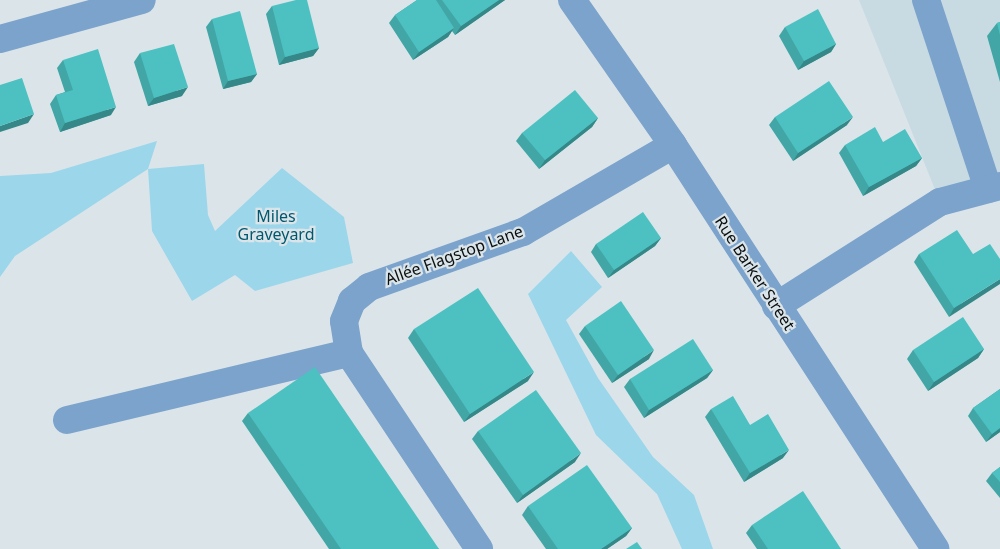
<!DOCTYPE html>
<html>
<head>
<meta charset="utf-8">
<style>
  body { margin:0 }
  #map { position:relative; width:1000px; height:549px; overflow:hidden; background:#dbe5e9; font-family:"Noto Sans",sans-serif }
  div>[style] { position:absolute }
  .built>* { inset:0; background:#c8dbe2 }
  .green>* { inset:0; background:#9cd6eb }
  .minor>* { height:28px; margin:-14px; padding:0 14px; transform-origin:14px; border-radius:14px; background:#7ca3cc }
  .wall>* { inset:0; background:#42a6a6 }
  .shaded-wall>* { inset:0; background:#368787 }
  .building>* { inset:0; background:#4dc1c1 }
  span { translate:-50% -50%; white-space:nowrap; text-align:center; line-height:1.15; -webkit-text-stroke:4.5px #dbe5e9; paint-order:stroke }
  .park-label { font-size:16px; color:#00586e }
  .street-label { font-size:16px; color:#0b0f10 }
</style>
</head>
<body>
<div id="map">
  <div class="built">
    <i style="clip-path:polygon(859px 0,1000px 0,1000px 186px,940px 202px)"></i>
  </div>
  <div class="green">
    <i style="clip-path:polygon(157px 141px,148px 169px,204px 164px,208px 215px,215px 231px,282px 168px,344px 217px,353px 263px,255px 291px,235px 275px,192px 301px,152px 231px,148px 169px,15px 256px,0 277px,0 176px,51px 173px)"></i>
    <i style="clip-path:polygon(571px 251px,602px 287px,566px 320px,598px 378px,653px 457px,694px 495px,713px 549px,682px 549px,657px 494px,596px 435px,528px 294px)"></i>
  </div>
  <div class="minor">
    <i style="left:572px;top:0;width:177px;rotate:55.1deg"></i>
    <i style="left:673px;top:145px;width:482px;rotate:57deg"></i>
    <i style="left:926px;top:0;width:199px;rotate:71.8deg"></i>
    <i style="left:0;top:39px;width:147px;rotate:-15.4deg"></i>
    <i style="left:776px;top:306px;width:194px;rotate:-32.4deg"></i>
    <i style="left:940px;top:202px;width:62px;rotate:-14.9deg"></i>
    <i style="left:349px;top:353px;width:235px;rotate:56.4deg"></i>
    <i style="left:67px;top:420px;width:290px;rotate:-13.4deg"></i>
    <i style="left:349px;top:353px;width:32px;rotate:-99deg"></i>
    <i style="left:344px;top:321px;width:22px;rotate:-68deg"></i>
    <i style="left:352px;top:301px;width:22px;rotate:-39deg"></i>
    <i style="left:369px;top:287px;width:164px;rotate:-19.7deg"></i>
    <i style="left:523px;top:232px;width:173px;rotate:-30.1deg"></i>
  </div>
  <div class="wall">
    <i style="clip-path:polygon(417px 0,505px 0,455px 35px,452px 31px,448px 37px,413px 60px,389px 23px,395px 15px)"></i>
    <i style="clip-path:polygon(272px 6px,319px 48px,313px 56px,279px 65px,266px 14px)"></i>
    <i style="clip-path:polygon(212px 19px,257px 74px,251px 82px,223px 89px,206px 27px)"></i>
    <i style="clip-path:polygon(1000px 22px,1000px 82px,987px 36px,997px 23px)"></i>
    <i style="clip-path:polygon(785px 27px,836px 44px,831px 52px,798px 70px,779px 36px)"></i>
    <i style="clip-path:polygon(140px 53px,182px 96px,148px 106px,134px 62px)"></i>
    <i style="clip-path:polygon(63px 60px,111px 115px,60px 132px,50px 104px,56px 95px,65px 92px,57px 68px)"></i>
    <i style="clip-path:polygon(775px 117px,847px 125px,793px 161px,769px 125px)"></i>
    <i style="clip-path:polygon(598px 118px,592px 127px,539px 169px,516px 141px,522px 133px)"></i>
    <i style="clip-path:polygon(883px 142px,922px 158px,916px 166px,863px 196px,839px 153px,845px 145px)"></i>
    <i style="clip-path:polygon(661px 238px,655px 246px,608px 278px,591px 252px,596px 244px)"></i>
    <i style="clip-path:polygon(919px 254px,973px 254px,1000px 259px,949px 317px,914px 262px)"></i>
    <i style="clip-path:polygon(585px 326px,649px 359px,612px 383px,579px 334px)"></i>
    <i style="clip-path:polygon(414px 329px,528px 381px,464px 422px,408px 338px)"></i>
    <i style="clip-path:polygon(984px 349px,978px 358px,928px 391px,907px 359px,913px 350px)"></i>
    <i style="clip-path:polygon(713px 370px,707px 378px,644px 418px,624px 387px,630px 379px)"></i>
    <i style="clip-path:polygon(1000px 389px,1000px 432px,986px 442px,968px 416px,973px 408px)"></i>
    <i style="clip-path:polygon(711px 409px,750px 425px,783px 458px,744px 482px,705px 417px)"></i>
    <i style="clip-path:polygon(248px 413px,439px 549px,329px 549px,242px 421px)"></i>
    <i style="clip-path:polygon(478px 431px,575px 462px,517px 503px,472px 439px)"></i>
    <i style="clip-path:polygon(1000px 467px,1000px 498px,986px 481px,992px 473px)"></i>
    <i style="clip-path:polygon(528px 506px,632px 528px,626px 536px,607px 549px,546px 549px,522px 515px)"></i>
    <i style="clip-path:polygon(752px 525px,841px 549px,757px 549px,746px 533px)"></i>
  </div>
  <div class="shaded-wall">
    <i style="clip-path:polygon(499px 0,505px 0,455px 35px,461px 26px)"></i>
    <i style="clip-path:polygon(454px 28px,448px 37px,413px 60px,419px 52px)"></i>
    <i style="clip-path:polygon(836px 44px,831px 52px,798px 70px,804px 61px)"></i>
    <i style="clip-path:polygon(319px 48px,313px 56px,279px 65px,285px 57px)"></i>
    <i style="clip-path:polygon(257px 74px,251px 82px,223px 89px,228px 81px)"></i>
    <i style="clip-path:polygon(188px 87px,182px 96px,148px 106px,154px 98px)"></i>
    <i style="clip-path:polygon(116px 107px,111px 115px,60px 132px,65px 123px)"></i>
    <i style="clip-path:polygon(34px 114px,28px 123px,0 132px,0 126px)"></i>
    <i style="clip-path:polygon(853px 117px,847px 125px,793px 161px,798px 153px)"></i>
    <i style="clip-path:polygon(598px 118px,592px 127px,539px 169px,545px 160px)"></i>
    <i style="clip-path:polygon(922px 158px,916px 166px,863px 196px,869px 187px)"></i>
    <i style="clip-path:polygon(661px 238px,655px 246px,608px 278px,614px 270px)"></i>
    <i style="clip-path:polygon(1000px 279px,1000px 284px,949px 317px,954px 308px)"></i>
    <i style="clip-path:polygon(984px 349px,978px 358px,928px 391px,934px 382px)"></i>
    <i style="clip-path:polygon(654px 350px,649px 359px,612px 383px,618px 375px)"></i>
    <i style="clip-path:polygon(713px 370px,707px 378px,644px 418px,649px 410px)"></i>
    <i style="clip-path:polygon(534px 372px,528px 381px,464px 422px,470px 414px)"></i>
    <i style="clip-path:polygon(1000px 428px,1000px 432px,986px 442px,992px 434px)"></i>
    <i style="clip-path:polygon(789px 450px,783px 458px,744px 482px,750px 473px)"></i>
    <i style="clip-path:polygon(581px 453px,575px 462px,517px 503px,523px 495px)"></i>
    <i style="clip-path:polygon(632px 528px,626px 536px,607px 549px,601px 549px)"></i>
  </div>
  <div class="building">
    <i style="clip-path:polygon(296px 0,307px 0,319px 48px,285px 57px,272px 6px)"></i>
    <i style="clip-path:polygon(417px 0,436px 0,454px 28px,419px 52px,395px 15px)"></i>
    <i style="clip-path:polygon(442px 0,499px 0,461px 26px)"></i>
    <i style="clip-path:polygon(818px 9px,836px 44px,804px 61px,785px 27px)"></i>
    <i style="clip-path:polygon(240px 11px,257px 74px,228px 81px,212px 19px)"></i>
    <i style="clip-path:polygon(1000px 22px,1000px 35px,997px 23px)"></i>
    <i style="clip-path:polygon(174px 44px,188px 87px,154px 98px,140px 53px)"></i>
    <i style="clip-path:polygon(98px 49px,116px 107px,65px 123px,56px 95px,73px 90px,63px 60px)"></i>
    <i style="clip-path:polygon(22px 78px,34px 114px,0 126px,0 85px)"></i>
    <i style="clip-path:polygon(829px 81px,853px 117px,798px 153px,775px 117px)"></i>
    <i style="clip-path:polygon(575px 90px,598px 118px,545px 160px,522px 133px)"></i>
    <i style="clip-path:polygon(875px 127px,883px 142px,905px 129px,922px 158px,869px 187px,845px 145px)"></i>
    <i style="clip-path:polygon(643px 212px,661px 238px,614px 270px,596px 244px)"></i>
    <i style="clip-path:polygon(957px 230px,973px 254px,990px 244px,1000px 259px,1000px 279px,954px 308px,919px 254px)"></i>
    <i style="clip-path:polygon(478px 288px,534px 372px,470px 414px,414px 329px)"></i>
    <i style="clip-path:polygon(621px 301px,654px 350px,618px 375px,585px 326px)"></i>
    <i style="clip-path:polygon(963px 317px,984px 349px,934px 382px,913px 350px)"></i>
    <i style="clip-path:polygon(693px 339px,713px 370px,649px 410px,630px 379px)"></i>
    <i style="clip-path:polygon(315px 367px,439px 549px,341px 549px,248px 413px)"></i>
    <i style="clip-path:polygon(1000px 389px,1000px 428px,992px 434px,973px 408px)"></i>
    <i style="clip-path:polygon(536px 390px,581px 453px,523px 495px,478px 431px)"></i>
    <i style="clip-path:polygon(733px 396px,750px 425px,768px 414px,789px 450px,750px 473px,711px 409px)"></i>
    <i style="clip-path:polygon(587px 465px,632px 528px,601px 549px,558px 549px,528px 506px)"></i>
    <i style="clip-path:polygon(1000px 467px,1000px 482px,992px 473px)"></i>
    <i style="clip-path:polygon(803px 491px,841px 549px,768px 549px,752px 525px)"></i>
    <i style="clip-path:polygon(637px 542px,642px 549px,626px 549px)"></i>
  </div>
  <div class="park-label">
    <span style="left:276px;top:225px">Miles<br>Graveyard</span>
  </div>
  <div class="street-label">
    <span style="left:454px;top:255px;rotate:-20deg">Allée Flagstop Lane</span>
    <span style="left:755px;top:273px;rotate:57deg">Rue Barker Street</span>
  </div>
</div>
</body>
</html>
